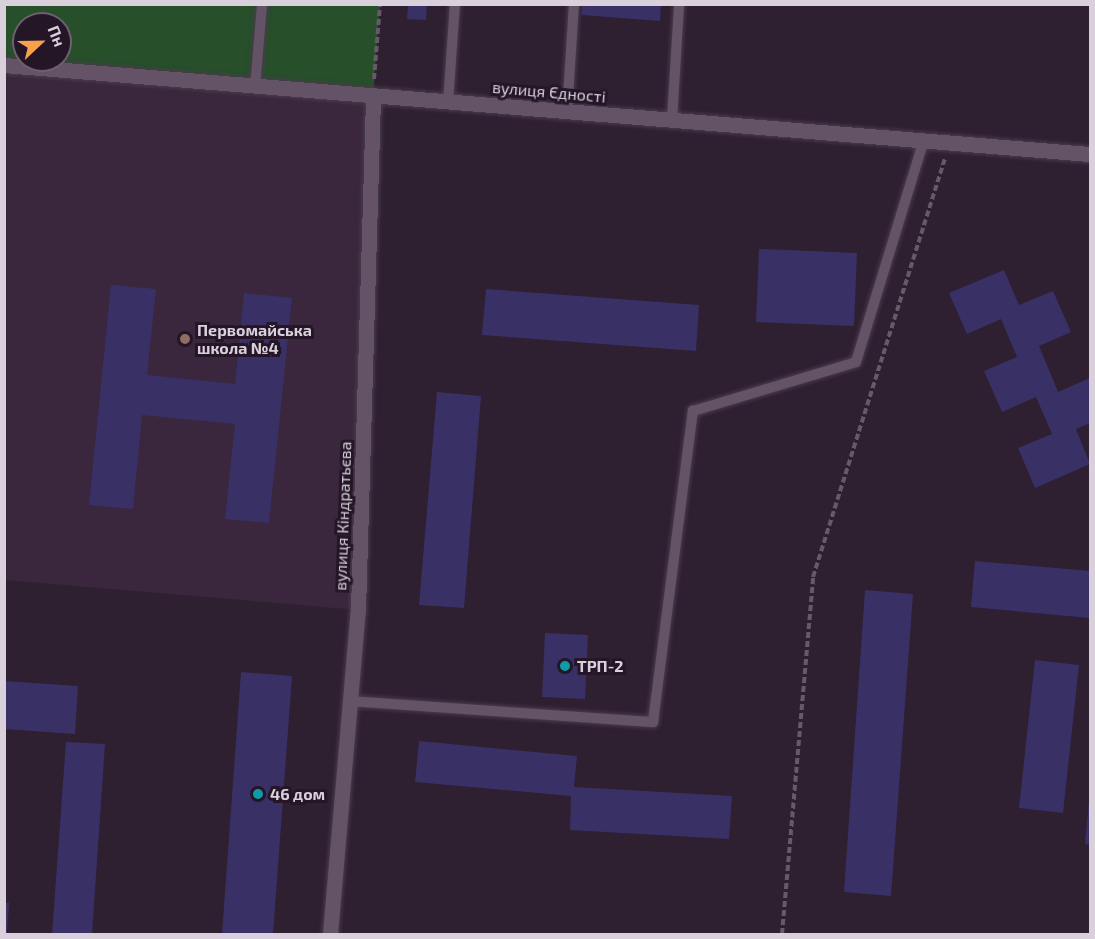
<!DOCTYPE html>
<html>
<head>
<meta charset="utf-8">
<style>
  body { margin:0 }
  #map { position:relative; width:1095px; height:939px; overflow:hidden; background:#2e1f31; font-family:"Exo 2",sans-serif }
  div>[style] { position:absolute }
  .built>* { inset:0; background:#3a263d }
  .green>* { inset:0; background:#264f2a }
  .building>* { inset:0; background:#393166 }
  .path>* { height:4px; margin-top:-2px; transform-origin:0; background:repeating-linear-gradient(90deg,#675969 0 6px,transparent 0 9px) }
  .roads { filter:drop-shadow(0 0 2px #493c4c) drop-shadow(0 0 2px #493c4c) }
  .service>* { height:10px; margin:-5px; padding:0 5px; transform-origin:5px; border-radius:5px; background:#645267 }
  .minor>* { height:15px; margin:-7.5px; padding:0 7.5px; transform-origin:7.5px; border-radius:7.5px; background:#645267 }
  .dots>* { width:16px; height:16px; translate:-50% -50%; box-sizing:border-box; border:3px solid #241627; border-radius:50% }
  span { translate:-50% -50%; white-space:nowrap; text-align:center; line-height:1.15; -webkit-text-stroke:6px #241627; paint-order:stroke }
  .street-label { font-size:16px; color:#dad0dc }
  .poi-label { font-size:16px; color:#dad0dc; font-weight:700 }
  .left { translate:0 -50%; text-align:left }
  .frame { position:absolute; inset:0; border:6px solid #dad0dc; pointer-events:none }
  .north { position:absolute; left:12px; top:12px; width:60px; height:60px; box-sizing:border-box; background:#241627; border:2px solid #6d606f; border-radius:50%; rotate:68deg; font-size:16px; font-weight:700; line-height:24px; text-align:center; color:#dad0dc }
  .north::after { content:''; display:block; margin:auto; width:21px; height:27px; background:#f8a04b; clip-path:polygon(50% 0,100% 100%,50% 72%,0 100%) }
</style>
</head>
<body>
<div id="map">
  <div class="built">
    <i style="clip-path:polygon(4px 65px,373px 98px,358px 610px,5px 580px)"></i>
  </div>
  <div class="green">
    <i style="clip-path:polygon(evenodd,4px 5px,380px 5px,373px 98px,5px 66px,4px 5px,24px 24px,60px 24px,60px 60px,24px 60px,24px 24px)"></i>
  </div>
  <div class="building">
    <i style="clip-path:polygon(408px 4px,427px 4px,426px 20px,407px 19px)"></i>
    <i style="clip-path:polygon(582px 4px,661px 4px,660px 21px,582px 15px)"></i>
    <i style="clip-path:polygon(759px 249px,857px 253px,854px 326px,756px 322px)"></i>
    <i style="clip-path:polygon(1004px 270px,1019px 305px,1053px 291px,1071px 332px,1039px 346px,1058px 392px,1090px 378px,1090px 423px,1076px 429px,1090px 464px,1035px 488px,1018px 448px,1052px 434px,1036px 397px,1002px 412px,984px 371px,1017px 357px,1001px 319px,967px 334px,949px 293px)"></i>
    <i style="clip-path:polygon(111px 285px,156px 289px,147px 375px,235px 384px,244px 293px,292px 298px,269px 523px,225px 519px,235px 424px,142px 415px,133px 509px,89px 505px)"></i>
    <i style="clip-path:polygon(486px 289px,699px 305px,696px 351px,482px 335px)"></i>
    <i style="clip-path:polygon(437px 392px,481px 396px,464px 608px,419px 605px)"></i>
    <i style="clip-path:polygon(975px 561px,1090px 571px,1090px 618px,971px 607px)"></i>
    <i style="clip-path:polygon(865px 590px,913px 594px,891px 896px,844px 892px)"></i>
    <i style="clip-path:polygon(545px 633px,588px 635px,585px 699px,542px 697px)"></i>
    <i style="clip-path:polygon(1035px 660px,1079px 665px,1063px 813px,1019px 808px)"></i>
    <i style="clip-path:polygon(241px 672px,292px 676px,273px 934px,222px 934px)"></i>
    <i style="clip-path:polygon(4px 681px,78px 686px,75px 734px,4px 729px)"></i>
    <i style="clip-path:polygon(419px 741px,577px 756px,574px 787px,732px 796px,729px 839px,570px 830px,571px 796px,415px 782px)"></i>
    <i style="clip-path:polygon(66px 742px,105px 744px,92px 934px,52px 934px)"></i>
    <i style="clip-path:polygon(1089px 801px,1090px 801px,1090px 845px,1085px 844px)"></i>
    <i style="clip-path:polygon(4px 903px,9px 903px,7px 934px,4px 934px)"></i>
  </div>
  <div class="path">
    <i style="left:374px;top:79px;width:75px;rotate:-85.4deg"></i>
    <i style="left:782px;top:934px;width:358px;rotate:-85deg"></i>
    <i style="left:813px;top:577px;width:438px;rotate:-72.5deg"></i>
  </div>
  <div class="roads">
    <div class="service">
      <i style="left:255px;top:88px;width:84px;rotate:-85.2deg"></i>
      <i style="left:448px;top:103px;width:99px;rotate:-86deg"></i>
      <i style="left:567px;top:112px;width:108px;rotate:-86.3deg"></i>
      <i style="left:672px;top:120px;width:116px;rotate:-86.5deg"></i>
      <i style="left:350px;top:701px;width:304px;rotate:4deg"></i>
      <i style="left:653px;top:722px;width:314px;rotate:-82.7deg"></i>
      <i style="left:693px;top:411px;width:170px;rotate:-16.7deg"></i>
      <i style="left:856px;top:362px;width:232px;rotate:-73deg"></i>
    </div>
    <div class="minor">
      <i style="left:4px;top:65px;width:1090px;rotate:4.69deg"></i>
      <i style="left:330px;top:934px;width:325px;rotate:-85.1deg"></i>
      <i style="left:358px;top:610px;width:512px;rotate:-88.32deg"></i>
    </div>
  </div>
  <div class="dots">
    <i style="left:185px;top:339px;background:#8d6e63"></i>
    <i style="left:565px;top:666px;background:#0f9aa8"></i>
    <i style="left:258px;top:794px;background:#0f9aa8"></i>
  </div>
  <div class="street-label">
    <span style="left:549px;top:92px;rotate:5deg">вулиця Єдності</span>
    <span style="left:343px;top:516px;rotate:-88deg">вулиця Кіндратьєва</span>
  </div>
  <div class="poi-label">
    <span class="left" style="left:197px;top:339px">Первомайська<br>школа №4</span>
    <span class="left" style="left:577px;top:666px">ТРП-2</span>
    <span class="left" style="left:270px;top:794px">46 дом</span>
  </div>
  <div class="frame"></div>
  <div class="north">Пн</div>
</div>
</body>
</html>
